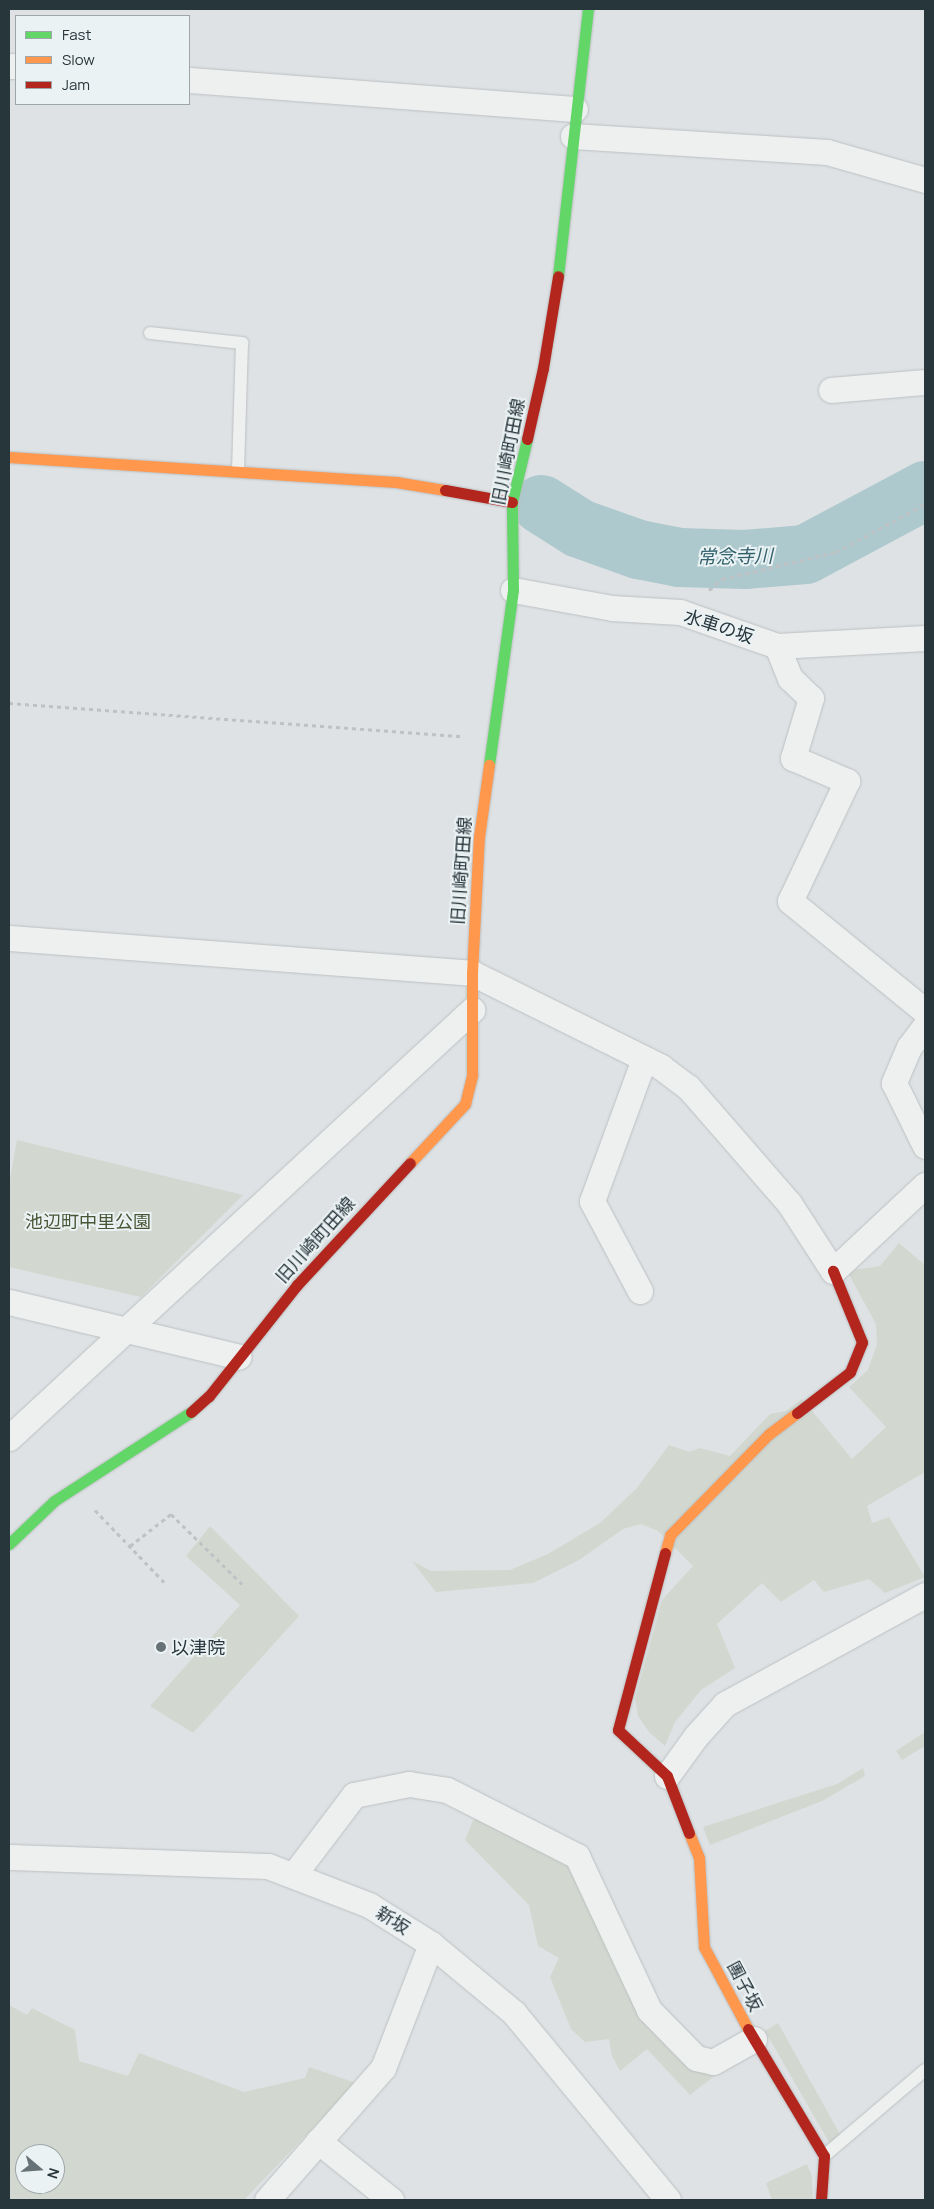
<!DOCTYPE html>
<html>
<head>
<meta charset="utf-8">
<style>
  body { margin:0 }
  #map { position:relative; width:934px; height:2209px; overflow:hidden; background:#dee2e4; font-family:Manrope,"Noto Sans JP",sans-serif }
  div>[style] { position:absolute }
  .green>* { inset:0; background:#d2d8cf }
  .river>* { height:59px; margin:-29.5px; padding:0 29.5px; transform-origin:29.5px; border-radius:29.5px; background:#adc9ce }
  .path>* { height:3px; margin-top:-1.5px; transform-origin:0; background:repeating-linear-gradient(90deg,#bec2c4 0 4px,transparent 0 8px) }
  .roads { filter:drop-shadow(0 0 1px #bcc0c2) drop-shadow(0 0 1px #bcc0c2) }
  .lane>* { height:12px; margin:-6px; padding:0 6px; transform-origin:6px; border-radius:6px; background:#eef0f0 }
  .street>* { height:25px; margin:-12.5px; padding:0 12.5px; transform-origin:12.5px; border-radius:12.5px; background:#eef0f0 }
  .fast>* { height:11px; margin:-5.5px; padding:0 5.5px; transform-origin:5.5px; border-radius:5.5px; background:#63d668 }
  .slow>* { height:11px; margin:-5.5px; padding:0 5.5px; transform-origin:5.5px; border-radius:5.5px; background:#ff974d }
  .jam>* { height:11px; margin:-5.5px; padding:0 5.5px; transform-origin:5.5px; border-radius:5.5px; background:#b3261e }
  .dots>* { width:14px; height:14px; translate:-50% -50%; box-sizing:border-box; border:2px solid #ebf2f4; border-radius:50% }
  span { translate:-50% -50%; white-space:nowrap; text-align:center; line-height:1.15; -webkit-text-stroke:4px #ebf2f4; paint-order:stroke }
  .street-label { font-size:18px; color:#27363b }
  .park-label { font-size:18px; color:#485635 }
  .poi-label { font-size:18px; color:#27363b }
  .left { translate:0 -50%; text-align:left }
  .water-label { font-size:19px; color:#33626d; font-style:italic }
  .frame { position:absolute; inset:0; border:10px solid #27363b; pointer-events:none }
  .legend { position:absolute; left:15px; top:15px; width:175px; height:90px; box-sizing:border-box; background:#ebf2f4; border:1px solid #9da7aa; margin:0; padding:6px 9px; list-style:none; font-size:15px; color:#27363b }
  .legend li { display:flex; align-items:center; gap:10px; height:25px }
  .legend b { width:25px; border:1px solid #9da7aa }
  .north { position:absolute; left:15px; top:2144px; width:50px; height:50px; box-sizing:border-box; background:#ebf2f4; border:1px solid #9da7aa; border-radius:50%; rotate:108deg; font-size:14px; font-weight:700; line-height:20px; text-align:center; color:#27363b }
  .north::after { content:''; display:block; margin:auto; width:18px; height:22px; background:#677276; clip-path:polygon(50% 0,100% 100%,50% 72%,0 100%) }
</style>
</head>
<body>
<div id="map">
  <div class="green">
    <i style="clip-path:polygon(17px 1140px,243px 1195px,141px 1297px,9px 1267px,9px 1185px)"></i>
    <i style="clip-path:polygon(899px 1243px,925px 1265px,925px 1472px,867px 1506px,872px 1523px,889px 1517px,925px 1577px,885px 1593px,869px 1579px,824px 1592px,814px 1580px,781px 1602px,762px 1583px,717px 1624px,735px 1668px,701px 1690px,675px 1722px,665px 1746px,649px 1732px,638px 1716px,635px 1699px,662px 1600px,693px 1566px,658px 1531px,641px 1524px,623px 1529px,579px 1560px,533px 1583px,436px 1592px,412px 1561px,431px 1571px,510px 1570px,548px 1554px,600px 1523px,636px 1489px,669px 1445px,689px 1452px,700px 1448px,730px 1456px,770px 1414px,786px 1411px,802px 1399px,852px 1459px,886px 1427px,849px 1387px,868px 1370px,877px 1344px,876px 1324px,847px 1271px,880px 1266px)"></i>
    <i style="clip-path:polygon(210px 1526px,299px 1616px,193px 1733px,150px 1706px,240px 1605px,186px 1556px)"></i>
    <i style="clip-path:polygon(925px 1732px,925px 1746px,902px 1760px,896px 1751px)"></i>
    <i style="clip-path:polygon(863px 1768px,865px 1776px,822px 1801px,710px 1845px,703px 1827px,837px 1784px)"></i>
    <i style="clip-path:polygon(477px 1811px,573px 1856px,692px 2066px,718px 2073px,690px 2095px,647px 2049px,620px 2071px,612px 2056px,609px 2039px,585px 2042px,571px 2029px,550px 1977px,559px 1958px,538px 1946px,529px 1905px,465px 1840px)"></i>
    <i style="clip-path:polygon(evenodd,9px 2005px,27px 2015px,32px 2008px,75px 2030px,79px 2061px,128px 2076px,139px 2053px,244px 2092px,305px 2078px,309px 2067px,356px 2083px,245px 2199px,9px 2200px,9px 2005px,25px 2154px,55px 2154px,55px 2184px,25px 2184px,25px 2154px)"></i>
    <i style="clip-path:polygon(778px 2023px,841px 2136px,830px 2144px,765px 2031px)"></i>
    <i style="clip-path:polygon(807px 2164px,812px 2176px,813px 2200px,772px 2200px,766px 2183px)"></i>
  </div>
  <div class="river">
    <i style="left:541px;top:504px;width:45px;rotate:32.3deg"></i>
    <i style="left:579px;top:528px;width:63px;rotate:19.6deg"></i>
    <i style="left:638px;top:549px;width:42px;rotate:11deg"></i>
    <i style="left:679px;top:557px;width:65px;rotate:1.8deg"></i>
    <i style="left:744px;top:559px;width:61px;rotate:-4.7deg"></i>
    <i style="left:805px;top:554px;width:136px;rotate:-28.1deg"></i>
  </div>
  <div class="path">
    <i style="left:709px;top:590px;width:17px;rotate:-40deg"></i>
    <i style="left:722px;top:579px;width:117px;rotate:-13.3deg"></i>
    <i style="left:836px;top:552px;width:101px;rotate:-28.3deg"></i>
    <i style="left:9px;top:703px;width:454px;rotate:4.2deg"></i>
    <i style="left:95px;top:1510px;width:103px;rotate:46.2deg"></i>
    <i style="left:130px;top:1546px;width:52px;rotate:-38deg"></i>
    <i style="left:171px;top:1514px;width:104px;rotate:44.6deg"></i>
  </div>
  <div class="roads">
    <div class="lane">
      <i style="left:150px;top:333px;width:93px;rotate:6.2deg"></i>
      <i style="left:242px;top:343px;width:128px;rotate:91.8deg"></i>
      <i style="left:824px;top:2156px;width:133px;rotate:-40.4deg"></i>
    </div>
    <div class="street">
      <i style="left:9px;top:66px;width:7px"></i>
      <i style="left:189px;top:80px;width:387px;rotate:4.3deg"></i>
      <i style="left:573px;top:136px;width:255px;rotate:3.6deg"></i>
      <i style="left:827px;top:152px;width:102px;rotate:15.9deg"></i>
      <i style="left:831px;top:390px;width:94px;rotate:-4.9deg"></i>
      <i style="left:513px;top:590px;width:101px;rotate:10.3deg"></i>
      <i style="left:612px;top:608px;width:68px;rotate:3.4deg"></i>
      <i style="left:680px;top:612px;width:103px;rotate:19.3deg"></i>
      <i style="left:777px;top:646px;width:148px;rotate:-3.1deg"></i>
      <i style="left:777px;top:646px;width:35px;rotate:68deg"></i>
      <i style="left:790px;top:678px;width:29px;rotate:44deg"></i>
      <i style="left:811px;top:698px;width:63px;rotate:106.7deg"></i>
      <i style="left:793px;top:758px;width:59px;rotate:23.1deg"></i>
      <i style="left:847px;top:781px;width:133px;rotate:115.4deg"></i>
      <i style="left:790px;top:901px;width:174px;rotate:39.2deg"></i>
      <i style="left:9px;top:938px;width:464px;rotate:4.3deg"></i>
      <i style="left:472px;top:973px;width:211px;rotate:26.4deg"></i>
      <i style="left:661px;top:1067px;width:34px;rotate:37deg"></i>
      <i style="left:688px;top:1087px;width:154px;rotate:49deg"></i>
      <i style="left:789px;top:1203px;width:81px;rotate:57.1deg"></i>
      <i style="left:833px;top:1271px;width:126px;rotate:-43.1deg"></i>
      <i style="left:925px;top:1026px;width:26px;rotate:127deg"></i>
      <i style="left:909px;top:1047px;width:39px;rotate:113deg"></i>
      <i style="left:894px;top:1083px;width:70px;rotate:63.8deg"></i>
      <i style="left:640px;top:1291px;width:102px;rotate:-118.1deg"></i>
      <i style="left:592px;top:1201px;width:151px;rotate:-69.9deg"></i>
      <i style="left:9px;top:1302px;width:236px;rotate:13.4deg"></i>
      <i style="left:9px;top:1438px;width:631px;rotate:-42.75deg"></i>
      <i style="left:667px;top:1776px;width:49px;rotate:-54.1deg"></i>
      <i style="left:696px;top:1736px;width:43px;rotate:-47.8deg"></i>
      <i style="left:725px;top:1704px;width:228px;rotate:-28.6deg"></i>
      <i style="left:9px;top:1857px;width:259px;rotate:2deg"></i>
      <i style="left:268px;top:1866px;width:108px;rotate:21.1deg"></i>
      <i style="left:369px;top:1905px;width:73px;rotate:32.2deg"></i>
      <i style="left:431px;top:1944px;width:108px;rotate:39.7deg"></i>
      <i style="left:514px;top:2013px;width:242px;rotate:50.5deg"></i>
      <i style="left:295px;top:1873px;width:98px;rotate:-52.9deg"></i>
      <i style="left:354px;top:1795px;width:56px;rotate:-11.3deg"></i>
      <i style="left:409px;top:1784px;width:38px;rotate:9deg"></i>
      <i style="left:447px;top:1790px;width:146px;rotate:26.9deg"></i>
      <i style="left:577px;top:1856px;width:170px;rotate:64.9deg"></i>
      <i style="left:649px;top:2010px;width:67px;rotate:45.6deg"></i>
      <i style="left:696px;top:2058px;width:17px;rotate:13deg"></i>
      <i style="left:713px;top:2062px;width:47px;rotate:-29.3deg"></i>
      <i style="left:318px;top:2141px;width:94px;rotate:38.9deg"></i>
      <i style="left:267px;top:2200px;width:176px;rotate:-48.7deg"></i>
      <i style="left:383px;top:2068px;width:133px;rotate:-68.8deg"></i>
    </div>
    <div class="fast">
      <i style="left:558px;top:276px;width:269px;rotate:-83.6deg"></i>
      <i style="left:489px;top:765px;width:177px;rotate:-82.2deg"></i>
      <i style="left:513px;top:590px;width:88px;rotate:-90.7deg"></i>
      <i style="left:512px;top:502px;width:65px;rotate:-76.6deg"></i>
      <i style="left:9px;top:1544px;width:62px;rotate:-43.7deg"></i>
      <i style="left:54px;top:1501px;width:163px;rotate:-33deg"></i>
    </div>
    <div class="slow">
      <i style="left:9px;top:457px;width:388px;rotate:3.7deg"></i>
      <i style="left:396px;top:482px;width:50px;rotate:9.3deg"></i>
      <i style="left:410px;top:1163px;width:81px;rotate:-47deg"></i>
      <i style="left:465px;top:1104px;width:30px;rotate:-76deg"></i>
      <i style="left:472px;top:1075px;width:102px;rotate:-90deg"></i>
      <i style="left:472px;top:973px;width:136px;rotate:-87.1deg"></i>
      <i style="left:479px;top:837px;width:73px;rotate:-82.1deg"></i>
      <i style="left:665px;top:1553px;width:19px;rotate:-74deg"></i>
      <i style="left:670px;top:1535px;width:141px;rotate:-45.6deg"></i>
      <i style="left:769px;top:1434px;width:35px;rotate:-37deg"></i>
      <i style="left:689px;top:1833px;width:27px;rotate:68deg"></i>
      <i style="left:699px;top:1858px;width:89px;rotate:86.8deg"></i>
      <i style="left:704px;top:1947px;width:93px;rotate:61.8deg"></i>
    </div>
    <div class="jam">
      <i style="left:527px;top:439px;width:73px;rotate:-77.3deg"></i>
      <i style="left:543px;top:368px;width:93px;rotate:-80.7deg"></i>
      <i style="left:445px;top:490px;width:68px;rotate:10.2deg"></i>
      <i style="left:191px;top:1412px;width:24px;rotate:-42deg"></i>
      <i style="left:209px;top:1396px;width:142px;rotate:-51.6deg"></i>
      <i style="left:297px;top:1285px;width:166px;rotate:-47.2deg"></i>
      <i style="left:797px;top:1413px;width:67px;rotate:-37.7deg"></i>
      <i style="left:850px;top:1372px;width:32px;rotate:-68deg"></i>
      <i style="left:862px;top:1342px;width:77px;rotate:-112.2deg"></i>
      <i style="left:665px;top:1553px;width:183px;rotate:104.9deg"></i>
      <i style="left:618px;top:1730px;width:67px;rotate:43.2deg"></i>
      <i style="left:667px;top:1776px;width:61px;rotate:68.9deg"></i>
      <i style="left:748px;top:2029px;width:148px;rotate:59.1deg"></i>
      <i style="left:824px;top:2156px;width:44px;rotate:93.9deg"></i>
    </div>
  </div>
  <div class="dots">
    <i style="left:161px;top:1647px;background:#677276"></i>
  </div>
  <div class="street-label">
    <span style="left:508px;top:452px;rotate:-79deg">旧川崎町田線</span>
    <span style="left:719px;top:626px;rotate:18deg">水車の坂</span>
    <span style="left:461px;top:871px;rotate:-86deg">旧川崎町田線</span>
    <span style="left:315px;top:1240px;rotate:-48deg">旧川崎町田線</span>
    <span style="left:393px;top:1920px;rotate:32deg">新坂</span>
    <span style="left:745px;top:1986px;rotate:62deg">團子坂</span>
  </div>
  <div class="park-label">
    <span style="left:88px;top:1221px">池辺町中里公園</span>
  </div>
  <div class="poi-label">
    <span class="left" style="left:171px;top:1647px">以津院</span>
  </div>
  <div class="water-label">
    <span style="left:735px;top:557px;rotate:-1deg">常念寺川</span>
  </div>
  <div class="frame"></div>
  <ul class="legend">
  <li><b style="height:6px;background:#63d668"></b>Fast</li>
  <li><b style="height:6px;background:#ff974d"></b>Slow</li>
  <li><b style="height:6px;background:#b3261e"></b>Jam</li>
  </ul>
  <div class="north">N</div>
</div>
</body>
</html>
